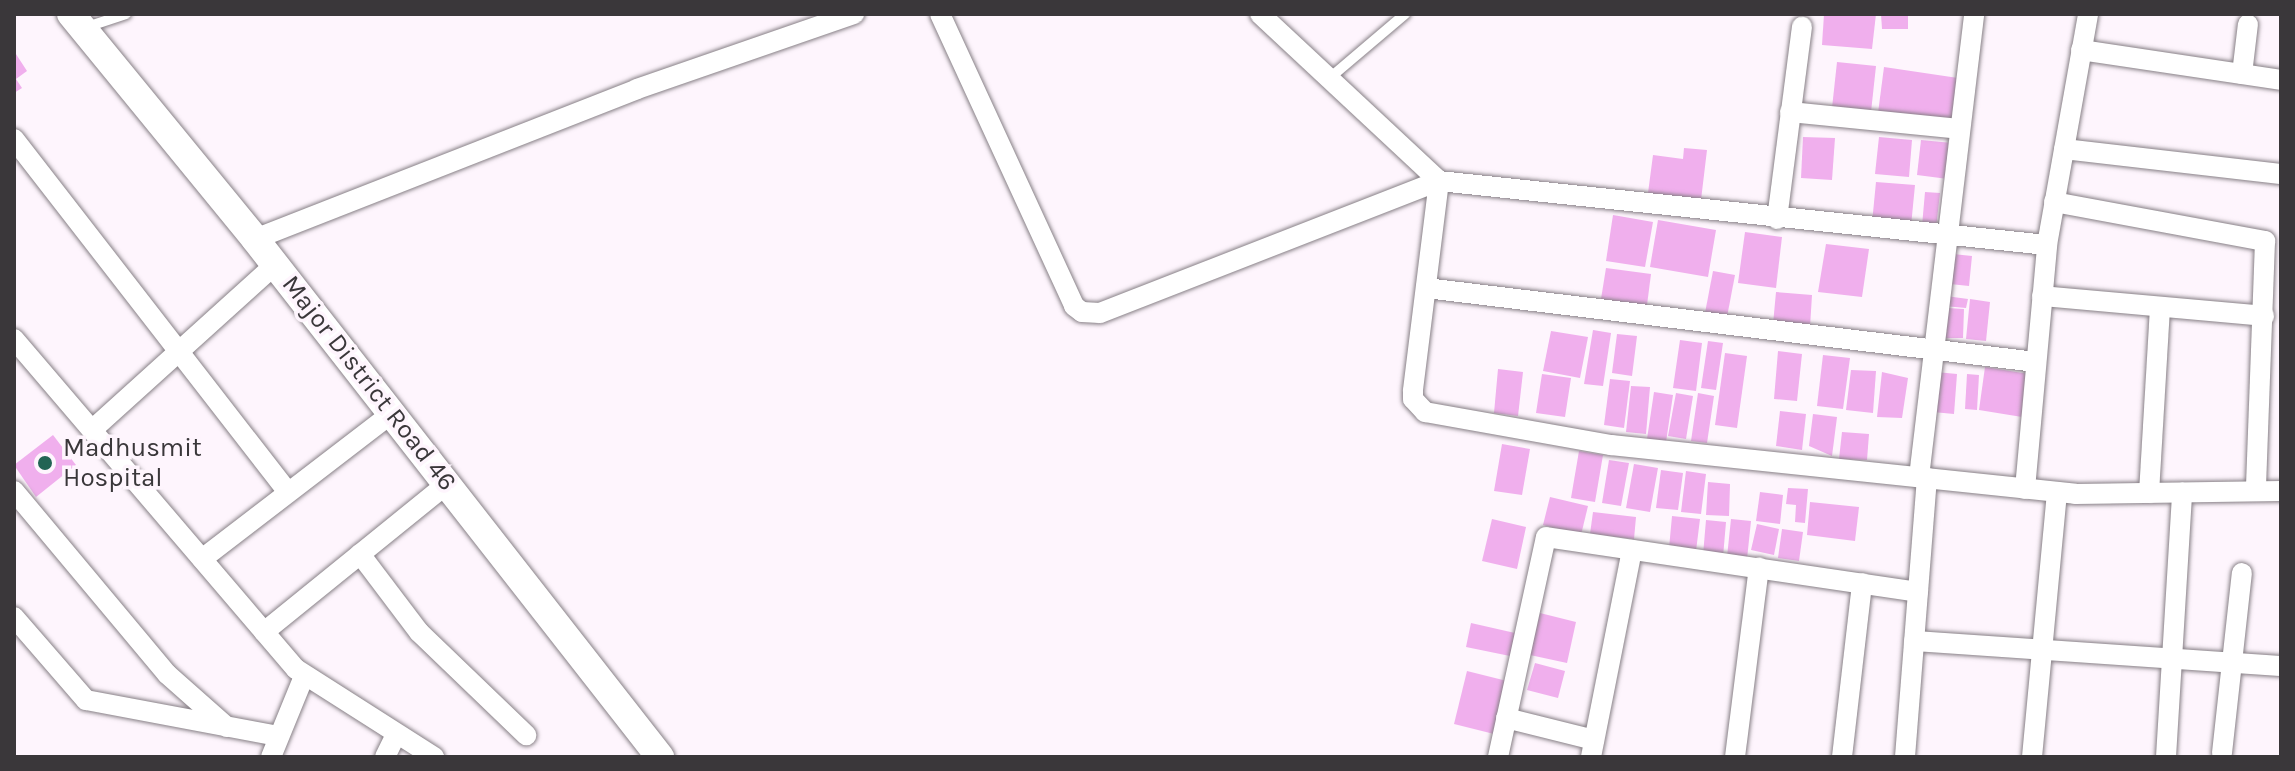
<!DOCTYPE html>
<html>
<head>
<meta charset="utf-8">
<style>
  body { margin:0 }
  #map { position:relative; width:2295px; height:771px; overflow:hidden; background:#fef5fd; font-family:Karla,sans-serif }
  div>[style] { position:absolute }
  .building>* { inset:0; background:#f0afed }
  .roads { filter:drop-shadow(0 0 2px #878086) drop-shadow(0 0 2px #878086) }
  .service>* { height:10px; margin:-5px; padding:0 5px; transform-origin:5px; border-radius:5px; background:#fff }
  .minor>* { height:20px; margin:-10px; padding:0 10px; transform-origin:10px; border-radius:10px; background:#fff }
  .secondary>* { height:28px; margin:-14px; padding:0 14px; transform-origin:14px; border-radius:14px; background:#fff }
  .dots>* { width:22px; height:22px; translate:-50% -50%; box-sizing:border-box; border:4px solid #fef5fd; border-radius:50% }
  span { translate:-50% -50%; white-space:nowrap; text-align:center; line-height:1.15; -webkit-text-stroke:7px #fef5fd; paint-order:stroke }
  .street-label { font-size:26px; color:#3a373a }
  .poi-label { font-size:26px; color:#3a373a }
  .left { translate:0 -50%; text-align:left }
  .frame { position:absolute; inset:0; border:16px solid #3a373a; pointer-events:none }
</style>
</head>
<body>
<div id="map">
  <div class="building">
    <i style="clip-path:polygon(1824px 14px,1876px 14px,1872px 49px,1822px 45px)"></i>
    <i style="clip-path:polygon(1881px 14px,1908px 14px,1908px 29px,1882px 29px)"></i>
    <i style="clip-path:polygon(14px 51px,27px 71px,16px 79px,22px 88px,14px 93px)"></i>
    <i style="clip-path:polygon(1837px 62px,1876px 66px,1871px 112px,1832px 108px)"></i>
    <i style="clip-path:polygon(1884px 67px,1958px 78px,1952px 124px,1878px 113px)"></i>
    <i style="clip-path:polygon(1803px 137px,1835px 138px,1832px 180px,1801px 178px)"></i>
    <i style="clip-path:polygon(1879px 137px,1912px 140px,1909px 177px,1875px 174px)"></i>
    <i style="clip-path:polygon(1921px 140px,1952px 143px,1948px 179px,1917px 175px)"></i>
    <i style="clip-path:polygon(1684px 148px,1707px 150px,1701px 200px,1648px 193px,1653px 155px,1683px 159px)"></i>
    <i style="clip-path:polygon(1876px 182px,1915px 185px,1911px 226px,1872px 223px)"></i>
    <i style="clip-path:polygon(1925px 192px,1940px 193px,1936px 228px,1922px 226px)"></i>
    <i style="clip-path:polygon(1613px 215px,1653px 222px,1645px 267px,1606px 261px)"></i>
    <i style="clip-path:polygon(1658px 220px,1716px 230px,1708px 277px,1650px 267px)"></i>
    <i style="clip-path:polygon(1745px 232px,1782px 237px,1776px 288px,1738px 283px)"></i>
    <i style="clip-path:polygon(1826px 244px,1869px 249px,1862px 297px,1818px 292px)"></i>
    <i style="clip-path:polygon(1953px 254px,1972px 256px,1969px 286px,1950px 284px)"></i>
    <i style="clip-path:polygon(1606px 268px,1651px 274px,1647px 305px,1601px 299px)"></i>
    <i style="clip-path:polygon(1713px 271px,1735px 275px,1727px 317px,1705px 313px)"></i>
    <i style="clip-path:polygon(1776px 292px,1812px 295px,1810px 327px,1773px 324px)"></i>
    <i style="clip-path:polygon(1946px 296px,1968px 299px,1966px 308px,1944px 306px)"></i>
    <i style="clip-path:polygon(1970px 299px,1990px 302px,1986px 341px,1966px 339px)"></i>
    <i style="clip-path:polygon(1947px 308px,1964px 309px,1963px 338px,1945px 338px)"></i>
    <i style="clip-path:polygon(1593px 330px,1611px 333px,1603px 386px,1584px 384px)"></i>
    <i style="clip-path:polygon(1551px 331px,1588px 337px,1580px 378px,1543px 371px)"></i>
    <i style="clip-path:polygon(1617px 334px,1637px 336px,1632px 376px,1612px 373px)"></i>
    <i style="clip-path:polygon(1680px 340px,1702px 343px,1696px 391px,1673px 388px)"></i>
    <i style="clip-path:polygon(1708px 341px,1723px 343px,1716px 390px,1701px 388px)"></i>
    <i style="clip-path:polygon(1778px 351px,1802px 354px,1797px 401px,1774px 399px)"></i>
    <i style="clip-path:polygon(1725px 353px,1747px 356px,1737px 428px,1715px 425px)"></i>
    <i style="clip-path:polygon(1823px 355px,1850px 358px,1843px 409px,1817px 406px)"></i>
    <i style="clip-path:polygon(1985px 367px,2029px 374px,2022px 417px,1979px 410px)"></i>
    <i style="clip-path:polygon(1498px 369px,1523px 372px,1518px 416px,1494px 413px)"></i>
    <i style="clip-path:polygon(1851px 370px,1876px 371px,1873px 413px,1846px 410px)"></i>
    <i style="clip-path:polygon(1882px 372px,1908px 378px,1902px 418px,1877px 417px)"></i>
    <i style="clip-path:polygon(1936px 372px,1957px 374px,1954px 414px,1933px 412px)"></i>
    <i style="clip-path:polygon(1542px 374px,1571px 378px,1565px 417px,1536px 413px)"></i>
    <i style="clip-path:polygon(1967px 374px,1979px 375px,1977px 410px,1965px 409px)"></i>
    <i style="clip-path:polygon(1610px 379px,1630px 381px,1624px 428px,1604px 425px)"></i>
    <i style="clip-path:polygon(1631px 386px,1650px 387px,1646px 434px,1626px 432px)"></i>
    <i style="clip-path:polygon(1654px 392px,1673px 395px,1666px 442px,1647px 439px)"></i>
    <i style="clip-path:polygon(1676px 393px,1693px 396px,1686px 439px,1668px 436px)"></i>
    <i style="clip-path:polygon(1698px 393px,1714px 396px,1707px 443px,1691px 441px)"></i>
    <i style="clip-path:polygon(1780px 411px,1806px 414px,1802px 450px,1776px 446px)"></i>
    <i style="clip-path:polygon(1813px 414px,1837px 417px,1832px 456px,1809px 446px)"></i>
    <i style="clip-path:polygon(1842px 432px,1869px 434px,1867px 460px,1839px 459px)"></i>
    <i style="clip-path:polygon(53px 435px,76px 465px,36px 497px,14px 465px)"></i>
    <i style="clip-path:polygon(1502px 444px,1530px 449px,1522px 495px,1494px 491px)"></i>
    <i style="clip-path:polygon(1579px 451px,1603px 455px,1595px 502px,1571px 498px)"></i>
    <i style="clip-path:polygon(1609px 460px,1629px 463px,1621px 506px,1602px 503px)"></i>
    <i style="clip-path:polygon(1634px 464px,1658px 468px,1650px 512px,1626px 508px)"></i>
    <i style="clip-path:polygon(1661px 470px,1683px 473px,1678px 510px,1656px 508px)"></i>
    <i style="clip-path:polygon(1686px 471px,1706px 474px,1701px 514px,1681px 512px)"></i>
    <i style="clip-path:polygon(1708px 482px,1730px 484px,1729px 516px,1706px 515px)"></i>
    <i style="clip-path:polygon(1788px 488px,1808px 489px,1805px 523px,1795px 522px,1796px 505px,1786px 504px)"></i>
    <i style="clip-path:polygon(1760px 492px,1783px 495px,1780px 524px,1756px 521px)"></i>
    <i style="clip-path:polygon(1550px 497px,1588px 506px,1581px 535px,1543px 525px)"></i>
    <i style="clip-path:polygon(1810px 502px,1859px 507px,1855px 541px,1807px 535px)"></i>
    <i style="clip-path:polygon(1593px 512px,1636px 517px,1634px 539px,1590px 534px)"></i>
    <i style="clip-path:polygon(1672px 516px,1700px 519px,1696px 551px,1669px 548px)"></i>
    <i style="clip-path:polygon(1492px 519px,1526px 527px,1517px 569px,1482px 561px)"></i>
    <i style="clip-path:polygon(1731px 519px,1751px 521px,1747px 559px,1727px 557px)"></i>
    <i style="clip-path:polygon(1706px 520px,1726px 522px,1723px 557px,1703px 555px)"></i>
    <i style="clip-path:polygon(1757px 524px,1779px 529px,1774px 555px,1751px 550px)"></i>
    <i style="clip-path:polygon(1782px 529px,1803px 532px,1799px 561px,1778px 558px)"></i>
    <i style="clip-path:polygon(1540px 613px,1576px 622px,1567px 663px,1530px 655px)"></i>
    <i style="clip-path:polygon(1471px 623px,1515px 633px,1510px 656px,1466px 647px)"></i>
    <i style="clip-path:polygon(1535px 663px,1565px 671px,1558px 698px,1527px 690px)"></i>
    <i style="clip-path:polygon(1467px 671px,1507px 681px,1494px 734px,1454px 724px)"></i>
  </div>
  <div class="roads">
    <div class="service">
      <i style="left:87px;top:27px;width:41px;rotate:-18.4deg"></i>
      <i style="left:1332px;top:76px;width:96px;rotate:-40.3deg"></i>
    </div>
    <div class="minor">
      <i style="left:940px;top:14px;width:321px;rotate:65.3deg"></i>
      <i style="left:1074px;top:306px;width:10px;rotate:37deg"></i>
      <i style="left:1082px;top:312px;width:18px;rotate:3deg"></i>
      <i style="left:1100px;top:313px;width:364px;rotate:-21.3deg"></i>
      <i style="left:1439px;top:181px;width:212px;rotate:97.1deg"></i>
      <i style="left:1413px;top:391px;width:8px;rotate:90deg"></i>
      <i style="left:1413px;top:399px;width:18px;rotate:47deg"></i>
      <i style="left:1425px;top:412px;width:189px;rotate:10.1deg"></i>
      <i style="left:1611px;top:445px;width:467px;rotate:6deg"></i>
      <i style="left:2075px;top:494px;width:206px;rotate:-0.8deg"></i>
      <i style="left:1260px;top:14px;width:245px;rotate:43deg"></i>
      <i style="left:1439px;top:181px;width:611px;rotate:6.01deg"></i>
      <i style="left:2081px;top:50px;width:202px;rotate:8.5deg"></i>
      <i style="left:2242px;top:74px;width:50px;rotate:-83.2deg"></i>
      <i style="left:1790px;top:112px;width:170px;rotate:5.7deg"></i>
      <i style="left:14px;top:139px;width:447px;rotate:52.2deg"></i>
      <i style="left:2064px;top:149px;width:218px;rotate:6.6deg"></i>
      <i style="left:2054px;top:202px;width:215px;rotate:10.5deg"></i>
      <i style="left:2265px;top:241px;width:250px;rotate:92.1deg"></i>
      <i style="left:1777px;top:219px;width:194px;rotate:-82.6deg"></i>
      <i style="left:255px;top:239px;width:410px;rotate:-21.4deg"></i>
      <i style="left:637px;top:89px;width:230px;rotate:-19.1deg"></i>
      <i style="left:1426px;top:288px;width:614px;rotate:6.92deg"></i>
      <i style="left:2042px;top:296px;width:223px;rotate:5.1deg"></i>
      <i style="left:14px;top:339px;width:434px;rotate:49.5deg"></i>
      <i style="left:296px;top:669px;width:164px;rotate:32.5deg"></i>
      <i style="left:92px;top:430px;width:248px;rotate:-42.1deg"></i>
      <i style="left:1919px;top:477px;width:466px;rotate:-83.2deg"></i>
      <i style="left:2025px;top:489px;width:245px;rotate:-84.8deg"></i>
      <i style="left:2047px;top:245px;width:235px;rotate:-79.9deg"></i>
      <i style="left:14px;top:491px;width:239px;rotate:50.1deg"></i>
      <i style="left:167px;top:674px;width:80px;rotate:41.5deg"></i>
      <i style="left:2149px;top:493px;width:186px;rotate:-86.6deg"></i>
      <i style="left:360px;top:554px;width:98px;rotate:52.9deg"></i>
      <i style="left:419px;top:632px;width:149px;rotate:43.9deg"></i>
      <i style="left:202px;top:559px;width:240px;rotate:-37.5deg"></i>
      <i style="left:14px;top:617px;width:110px;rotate:49.1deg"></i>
      <i style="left:86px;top:700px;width:196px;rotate:10.6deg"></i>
      <i style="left:264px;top:632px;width:235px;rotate:-39deg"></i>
      <i style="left:1914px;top:641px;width:368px;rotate:3.9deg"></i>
      <i style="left:1506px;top:718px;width:91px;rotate:14deg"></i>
      <i style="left:2222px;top:753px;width:181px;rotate:-83.7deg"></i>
      <i style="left:271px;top:757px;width:87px;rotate:-67.8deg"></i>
      <i style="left:385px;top:757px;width:25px;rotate:-64deg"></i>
      <i style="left:1498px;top:757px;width:225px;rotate:-77.7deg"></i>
      <i style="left:1546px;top:537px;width:376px;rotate:8.4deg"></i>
      <i style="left:1591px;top:757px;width:211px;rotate:-78.8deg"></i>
      <i style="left:1735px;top:757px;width:191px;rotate:-82.8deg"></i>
      <i style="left:1842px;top:757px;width:175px;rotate:-83.4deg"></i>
      <i style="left:1905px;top:757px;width:280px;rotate:-85.5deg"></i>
      <i style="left:2032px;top:757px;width:266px;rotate:-84.6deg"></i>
      <i style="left:2166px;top:757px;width:265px;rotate:-86.5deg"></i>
    </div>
    <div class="secondary">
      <i style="left:71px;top:14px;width:291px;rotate:50.7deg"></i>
      <i style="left:255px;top:239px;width:658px;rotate:51.98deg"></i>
    </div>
  </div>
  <div class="dots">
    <i style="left:45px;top:463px;background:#226454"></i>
  </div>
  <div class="street-label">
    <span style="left:369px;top:383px;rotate:52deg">Major District Road 46</span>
  </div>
  <div class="poi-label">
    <span class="left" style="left:63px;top:463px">Madhusmit<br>Hospital</span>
  </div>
  <div class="frame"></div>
</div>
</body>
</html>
